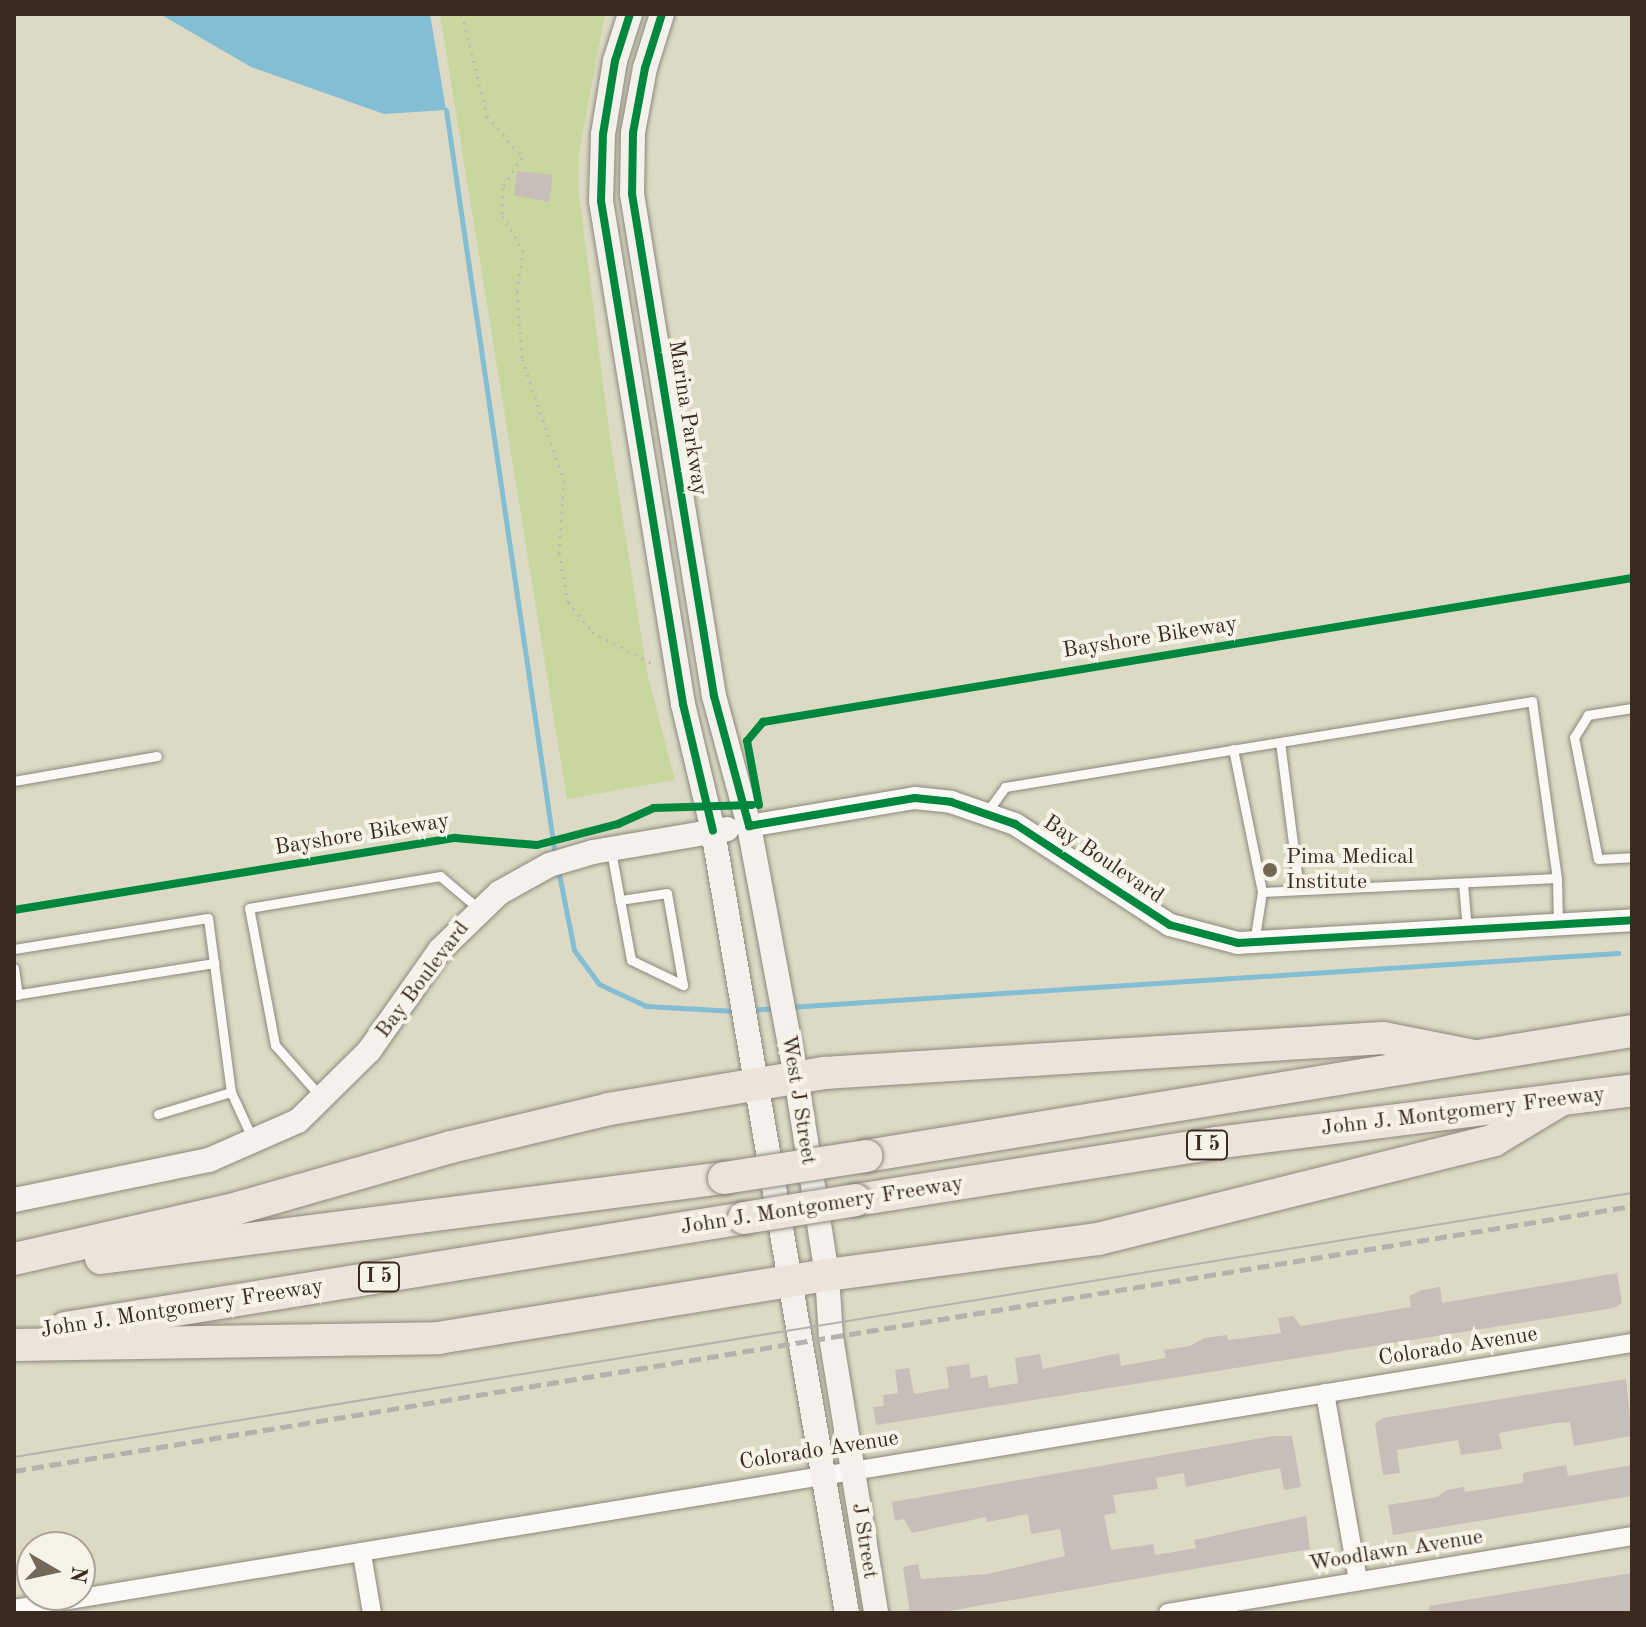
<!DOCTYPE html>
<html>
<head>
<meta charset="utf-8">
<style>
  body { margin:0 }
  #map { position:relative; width:1646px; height:1627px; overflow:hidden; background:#dcd9c5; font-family:"Old Standard TT",serif }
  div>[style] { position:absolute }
  .green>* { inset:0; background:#c8d79d }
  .water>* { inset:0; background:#84bed4 }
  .stream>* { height:5px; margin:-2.5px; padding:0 2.5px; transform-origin:2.5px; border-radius:2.5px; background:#84bed4 }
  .building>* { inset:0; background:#c8beb9 }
  .path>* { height:3px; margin-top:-1.5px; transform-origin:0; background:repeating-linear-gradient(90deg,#bdbab6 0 2px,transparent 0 8px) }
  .roads { filter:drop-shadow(0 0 2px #8c887c) drop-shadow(0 0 2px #8c887c) }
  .service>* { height:9px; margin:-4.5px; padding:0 4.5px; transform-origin:4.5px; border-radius:4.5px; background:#faf9f6 }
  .minor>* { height:18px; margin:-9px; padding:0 9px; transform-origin:9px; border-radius:9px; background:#faf9f6 }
  .tertiary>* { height:22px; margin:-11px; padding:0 11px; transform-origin:11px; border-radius:11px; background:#faf9f6 }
  .secondary>* { height:24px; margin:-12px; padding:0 12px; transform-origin:12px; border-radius:12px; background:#f4f1ec }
  .motorway>* { height:32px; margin:-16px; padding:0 16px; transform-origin:16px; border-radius:16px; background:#ece4db }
  .tram>* { height:2px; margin:-1px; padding:0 1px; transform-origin:1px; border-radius:1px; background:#b4b2ad }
  .rail>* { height:5px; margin-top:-2.5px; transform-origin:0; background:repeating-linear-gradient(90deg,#b4b2ad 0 12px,transparent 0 18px) }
  .bridges { filter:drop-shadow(0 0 2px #8c887c) drop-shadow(0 0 2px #8c887c) }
  .motorway-bridge>* { height:32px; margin:-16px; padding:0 16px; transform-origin:16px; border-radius:16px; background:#ece4db }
  .cycleway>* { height:8px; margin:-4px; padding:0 4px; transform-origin:4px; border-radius:4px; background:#00873e }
  .dots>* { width:22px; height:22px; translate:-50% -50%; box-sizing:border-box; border:4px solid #f7f3e8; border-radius:50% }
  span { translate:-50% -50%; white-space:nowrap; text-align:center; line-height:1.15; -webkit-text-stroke:8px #f7f3e8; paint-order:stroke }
  .shield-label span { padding:2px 6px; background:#f7f3e8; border:2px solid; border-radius:6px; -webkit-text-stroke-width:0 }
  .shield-label { font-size:20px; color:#3b2a1e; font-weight:700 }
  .street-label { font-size:22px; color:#3b2a1e }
  .poi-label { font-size:22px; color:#3b2a1e }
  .left { translate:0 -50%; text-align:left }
  .frame { position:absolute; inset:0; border:16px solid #3b2a1e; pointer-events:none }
  .north { position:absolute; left:16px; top:1531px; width:80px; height:80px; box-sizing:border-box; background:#f7f3e8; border:2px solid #aca397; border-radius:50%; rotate:99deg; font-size:22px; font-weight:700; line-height:32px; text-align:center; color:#3b2a1e }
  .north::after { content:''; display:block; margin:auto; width:28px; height:36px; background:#736758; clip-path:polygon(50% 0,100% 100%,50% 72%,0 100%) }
</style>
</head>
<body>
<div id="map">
  <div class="green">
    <i style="clip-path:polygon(440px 14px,605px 14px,579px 153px,578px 186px,610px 438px,647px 672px,675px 780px,567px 799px)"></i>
  </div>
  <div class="water">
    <i style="clip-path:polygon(160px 14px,430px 14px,446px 110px,384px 114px,251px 67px)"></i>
  </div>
  <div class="stream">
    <i style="left:446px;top:110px;width:753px;rotate:81.68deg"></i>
    <i style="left:558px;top:869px;width:83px;rotate:78.8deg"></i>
    <i style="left:574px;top:950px;width:42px;rotate:53.7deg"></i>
    <i style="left:599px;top:984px;width:52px;rotate:25.1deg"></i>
    <i style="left:646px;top:1006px;width:89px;rotate:3.2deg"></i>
    <i style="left:789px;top:1007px;width:831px;rotate:-3.73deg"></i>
    <i style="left:749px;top:1010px;width:26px;rotate:-4deg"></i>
  </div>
  <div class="building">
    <i style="clip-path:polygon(517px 171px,553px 175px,549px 202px,514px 195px)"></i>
    <i style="clip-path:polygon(1617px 1273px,1622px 1303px,1614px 1308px,876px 1425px,873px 1407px,884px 1406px,883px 1395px,898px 1393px,895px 1370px,909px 1368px,914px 1394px,949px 1388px,946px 1367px,969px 1364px,971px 1378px,987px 1375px,989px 1388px,1018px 1383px,1015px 1358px,1040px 1354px,1043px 1369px,1119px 1353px,1121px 1366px,1166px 1358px,1164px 1350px,1190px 1346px,1204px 1338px,1227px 1335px,1228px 1340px,1281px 1333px,1278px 1318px,1293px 1316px,1301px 1326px,1411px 1307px,1409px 1296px,1422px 1290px,1440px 1287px,1442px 1303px)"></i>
    <i style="clip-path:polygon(1626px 1379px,1632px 1436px,1574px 1446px,1570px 1422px,1556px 1423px,1499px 1433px,1502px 1449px,1461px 1455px,1458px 1440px,1397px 1450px,1400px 1473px,1383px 1475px,1375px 1423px,1383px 1418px)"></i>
    <i style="clip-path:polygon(1273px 1436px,1292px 1436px,1301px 1487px,1284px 1490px,1280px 1468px,1186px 1487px,1184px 1473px,1156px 1478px,1158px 1489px,1113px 1495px,1116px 1513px,1104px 1515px,1111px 1550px,1153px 1544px,1155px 1555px,1168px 1553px,1196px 1548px,1194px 1540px,1306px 1516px,1310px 1549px,937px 1613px,910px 1613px,903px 1567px,918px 1564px,921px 1579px,988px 1574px,1065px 1556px,1060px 1529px,1031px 1534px,1028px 1514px,987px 1522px,986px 1517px,912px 1533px,904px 1519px,895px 1521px,892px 1502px)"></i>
    <i style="clip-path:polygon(1566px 1465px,1568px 1476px,1632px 1465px,1632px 1496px,1393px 1535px,1388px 1505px,1437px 1497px,1446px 1490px,1464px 1487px,1465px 1492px,1523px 1483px,1523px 1473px)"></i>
    <i style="clip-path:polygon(1632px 1573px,1632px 1613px,1430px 1613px,1429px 1606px)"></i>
  </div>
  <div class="path">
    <i style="left:462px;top:14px;width:105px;rotate:76.2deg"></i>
    <i style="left:487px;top:116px;width:54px;rotate:49.5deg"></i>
    <i style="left:522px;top:157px;width:36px;rotate:122deg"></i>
    <i style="left:503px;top:188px;width:28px;rotate:92deg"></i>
    <i style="left:502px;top:216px;width:40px;rotate:58deg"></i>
    <i style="left:523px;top:250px;width:42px;rotate:98.1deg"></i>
    <i style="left:517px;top:292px;width:67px;rotate:85.7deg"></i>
    <i style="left:522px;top:359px;width:128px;rotate:70.9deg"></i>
    <i style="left:564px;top:480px;width:73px;rotate:93.9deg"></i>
    <i style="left:559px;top:553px;width:50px;rotate:79.6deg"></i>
    <i style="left:568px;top:602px;width:38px;rotate:51deg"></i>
    <i style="left:592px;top:632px;width:71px;rotate:27.6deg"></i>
  </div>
  <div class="roads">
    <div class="service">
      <i style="left:1632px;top:708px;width:45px;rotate:171deg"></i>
      <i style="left:1588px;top:715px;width:26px;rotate:122deg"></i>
      <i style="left:1574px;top:737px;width:124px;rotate:78.9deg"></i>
      <i style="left:1598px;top:859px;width:34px;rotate:-3deg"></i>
      <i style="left:1233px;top:749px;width:146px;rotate:78.5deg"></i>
      <i style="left:14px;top:781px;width:145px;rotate:-9.9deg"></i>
      <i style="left:987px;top:812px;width:31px;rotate:-54deg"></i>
      <i style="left:1005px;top:787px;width:279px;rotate:-9.3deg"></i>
      <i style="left:611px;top:851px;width:50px;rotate:79.6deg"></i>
      <i style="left:620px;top:900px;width:61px;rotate:79.6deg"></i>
      <i style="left:631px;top:960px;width:58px;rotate:25.7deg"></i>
      <i style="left:683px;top:985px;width:93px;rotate:-99.9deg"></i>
      <i style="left:667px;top:893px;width:48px;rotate:171.5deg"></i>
      <i style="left:1463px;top:883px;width:47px;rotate:85.1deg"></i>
      <i style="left:1299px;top:890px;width:149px;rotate:-97.3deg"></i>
      <i style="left:1280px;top:742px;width:255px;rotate:-9.2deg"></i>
      <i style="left:1532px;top:701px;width:179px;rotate:82deg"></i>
      <i style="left:1254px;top:943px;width:52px;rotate:-81.1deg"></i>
      <i style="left:1262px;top:892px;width:295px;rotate:-2.7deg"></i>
      <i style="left:1557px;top:878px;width:47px;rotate:88.8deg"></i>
      <i style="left:14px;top:949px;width:196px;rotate:-9.1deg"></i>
      <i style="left:208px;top:918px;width:176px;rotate:82.5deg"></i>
      <i style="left:231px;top:1092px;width:53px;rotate:65.4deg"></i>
      <i style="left:14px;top:968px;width:27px;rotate:82deg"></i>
      <i style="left:14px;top:995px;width:203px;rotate:-9.1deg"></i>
      <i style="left:320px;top:1096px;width:68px;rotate:-131.4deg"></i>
      <i style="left:275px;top:1045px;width:139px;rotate:-100.7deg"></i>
      <i style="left:249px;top:908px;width:194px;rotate:-9.5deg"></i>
      <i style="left:440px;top:876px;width:51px;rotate:40.2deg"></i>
      <i style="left:158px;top:1114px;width:76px;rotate:-16.8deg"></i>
    </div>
    <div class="minor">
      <i style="left:1325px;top:1393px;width:191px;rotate:80deg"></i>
      <i style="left:362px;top:1554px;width:60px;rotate:80.4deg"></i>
      <i style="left:14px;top:1609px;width:1640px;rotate:-9.34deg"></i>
      <i style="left:1168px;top:1613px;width:470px;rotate:-9.4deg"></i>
    </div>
    <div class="tertiary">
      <i style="left:749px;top:826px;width:168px;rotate:-9.6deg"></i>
      <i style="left:915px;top:798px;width:36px;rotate:6deg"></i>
      <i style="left:951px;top:802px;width:68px;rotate:19deg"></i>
      <i style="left:1015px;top:824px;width:185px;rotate:33.1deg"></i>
      <i style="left:1170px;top:925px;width:70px;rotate:14.8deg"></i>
      <i style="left:1238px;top:943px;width:395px;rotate:-3.3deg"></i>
    </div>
    <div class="secondary">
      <i style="left:630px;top:14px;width:49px;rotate:107.7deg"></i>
      <i style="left:615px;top:61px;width:74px;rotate:99.3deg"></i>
      <i style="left:603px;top:134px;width:67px;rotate:91.7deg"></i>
      <i style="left:601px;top:201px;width:510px;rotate:80.74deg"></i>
      <i style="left:683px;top:704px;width:130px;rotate:76.7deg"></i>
      <i style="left:713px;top:831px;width:793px;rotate:80.28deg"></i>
      <i style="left:662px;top:14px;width:57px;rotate:107.5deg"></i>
      <i style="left:645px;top:68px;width:66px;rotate:100.5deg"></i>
      <i style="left:633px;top:133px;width:61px;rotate:90.9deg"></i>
      <i style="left:632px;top:194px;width:509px;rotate:80.72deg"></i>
      <i style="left:714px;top:696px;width:135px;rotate:74.9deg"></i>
      <i style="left:749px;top:826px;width:255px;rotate:79.4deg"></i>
      <i style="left:796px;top:1077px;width:200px;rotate:81.1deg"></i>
      <i style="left:827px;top:1275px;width:62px;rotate:86.3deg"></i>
      <i style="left:831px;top:1337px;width:280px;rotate:80.7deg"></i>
      <i style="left:14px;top:1200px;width:199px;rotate:-11.6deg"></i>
      <i style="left:209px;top:1160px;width:97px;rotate:-23.7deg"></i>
      <i style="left:298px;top:1121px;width:100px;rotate:-44.6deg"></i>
      <i style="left:369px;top:1051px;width:123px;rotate:-54.9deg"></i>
      <i style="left:440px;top:950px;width:82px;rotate:-44deg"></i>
      <i style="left:499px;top:893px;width:57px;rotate:-29.2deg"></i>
      <i style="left:549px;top:865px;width:46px;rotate:-16.5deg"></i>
      <i style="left:593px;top:852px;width:136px;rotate:-9.7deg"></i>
    </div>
    <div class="motorway">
      <i style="left:866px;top:1156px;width:776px;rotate:-9.27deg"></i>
      <i style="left:856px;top:1200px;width:363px;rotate:-9deg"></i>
      <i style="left:1215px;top:1143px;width:420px;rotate:-7.2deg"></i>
      <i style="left:101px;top:1258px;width:628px;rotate:-7.32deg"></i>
      <i style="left:14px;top:1259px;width:230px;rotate:-12.8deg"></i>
      <i style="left:238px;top:1208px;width:222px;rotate:-16deg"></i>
      <i style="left:451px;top:1147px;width:163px;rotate:-13.5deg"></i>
      <i style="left:609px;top:1109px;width:218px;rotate:-9.5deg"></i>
      <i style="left:824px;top:1073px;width:560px;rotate:-3.58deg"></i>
      <i style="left:1383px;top:1038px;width:94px;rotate:11.1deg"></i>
      <i style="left:65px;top:1328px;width:688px;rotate:-9.2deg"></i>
      <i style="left:14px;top:1345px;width:424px;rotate:-0.9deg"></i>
      <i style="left:438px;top:1338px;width:394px;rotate:-9.2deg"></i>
      <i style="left:827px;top:1275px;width:273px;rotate:-7.6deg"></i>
      <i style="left:1098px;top:1239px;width:408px;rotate:-14deg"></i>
      <i style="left:1494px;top:1140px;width:76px;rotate:-31deg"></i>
    </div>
  </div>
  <div class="tram">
    <i style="left:14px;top:1457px;width:1639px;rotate:-9.27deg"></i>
  </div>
  <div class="rail">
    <i style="left:14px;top:1471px;width:1640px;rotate:-9.3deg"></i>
  </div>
  <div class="bridges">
    <div class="motorway-bridge">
      <i style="left:724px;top:1178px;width:144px;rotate:-8.8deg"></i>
      <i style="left:744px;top:1218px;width:113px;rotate:-9.1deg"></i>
    </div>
  </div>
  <div class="cycleway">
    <i style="left:630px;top:14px;width:49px;rotate:107.7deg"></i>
    <i style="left:615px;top:61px;width:74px;rotate:99.3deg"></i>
    <i style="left:603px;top:134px;width:67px;rotate:91.7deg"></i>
    <i style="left:601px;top:201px;width:510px;rotate:80.74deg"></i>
    <i style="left:683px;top:704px;width:130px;rotate:76.7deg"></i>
    <i style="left:662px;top:14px;width:57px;rotate:107.5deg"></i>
    <i style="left:645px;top:68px;width:66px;rotate:100.5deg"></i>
    <i style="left:633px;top:133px;width:61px;rotate:90.9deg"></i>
    <i style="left:632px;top:194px;width:509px;rotate:80.72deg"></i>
    <i style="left:714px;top:696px;width:135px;rotate:74.9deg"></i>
    <i style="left:749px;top:826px;width:168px;rotate:-9.6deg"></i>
    <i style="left:915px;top:798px;width:36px;rotate:6deg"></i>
    <i style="left:951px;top:802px;width:68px;rotate:19deg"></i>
    <i style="left:1015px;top:824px;width:185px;rotate:33.1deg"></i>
    <i style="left:1170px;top:925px;width:70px;rotate:14.8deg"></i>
    <i style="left:1238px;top:943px;width:395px;rotate:-3.3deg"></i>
    <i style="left:759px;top:805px;width:65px;rotate:-100.6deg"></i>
    <i style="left:747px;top:741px;width:25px;rotate:-50deg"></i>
    <i style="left:763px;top:722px;width:881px;rotate:-9.41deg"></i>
    <i style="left:14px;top:910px;width:447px;rotate:-9.3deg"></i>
    <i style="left:455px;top:838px;width:82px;rotate:4.9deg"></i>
    <i style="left:537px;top:845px;width:84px;rotate:-14.5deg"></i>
    <i style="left:618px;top:824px;width:39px;rotate:-24deg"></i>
    <i style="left:654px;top:808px;width:98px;rotate:-1.8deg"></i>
  </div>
  <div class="dots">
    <i style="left:1270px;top:870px;background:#736758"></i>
  </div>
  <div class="shield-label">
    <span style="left:1207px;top:1145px">I 5</span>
    <span style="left:379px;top:1277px">I 5</span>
  </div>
  <div class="street-label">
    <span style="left:687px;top:418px;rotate:81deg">Marina Parkway</span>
    <span style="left:1150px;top:638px;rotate:-9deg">Bayshore Bikeway</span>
    <span style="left:362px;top:835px;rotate:-9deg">Bayshore Bikeway</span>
    <span style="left:1103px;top:860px;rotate:34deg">Bay Boulevard</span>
    <span style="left:423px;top:980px;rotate:-53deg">Bay Boulevard</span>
    <span style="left:798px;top:1100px;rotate:81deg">West J Street</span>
    <span style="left:1463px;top:1112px;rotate:-7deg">John J. Montgomery Freeway</span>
    <span style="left:822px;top:1206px;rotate:-9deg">John J. Montgomery Freeway</span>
    <span style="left:182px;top:1309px;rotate:-9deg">John J. Montgomery Freeway</span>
    <span style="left:1458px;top:1347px;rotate:-9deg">Colorado Avenue</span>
    <span style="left:819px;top:1451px;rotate:-9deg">Colorado Avenue</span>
    <span style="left:864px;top:1541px;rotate:81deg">J Street</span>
    <span style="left:1396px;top:1551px;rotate:-9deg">Woodlawn Avenue</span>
  </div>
  <div class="poi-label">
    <span class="left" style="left:1286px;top:870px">Pima Medical<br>Institute</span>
  </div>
  <div class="frame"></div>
  <div class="north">N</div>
</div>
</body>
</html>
